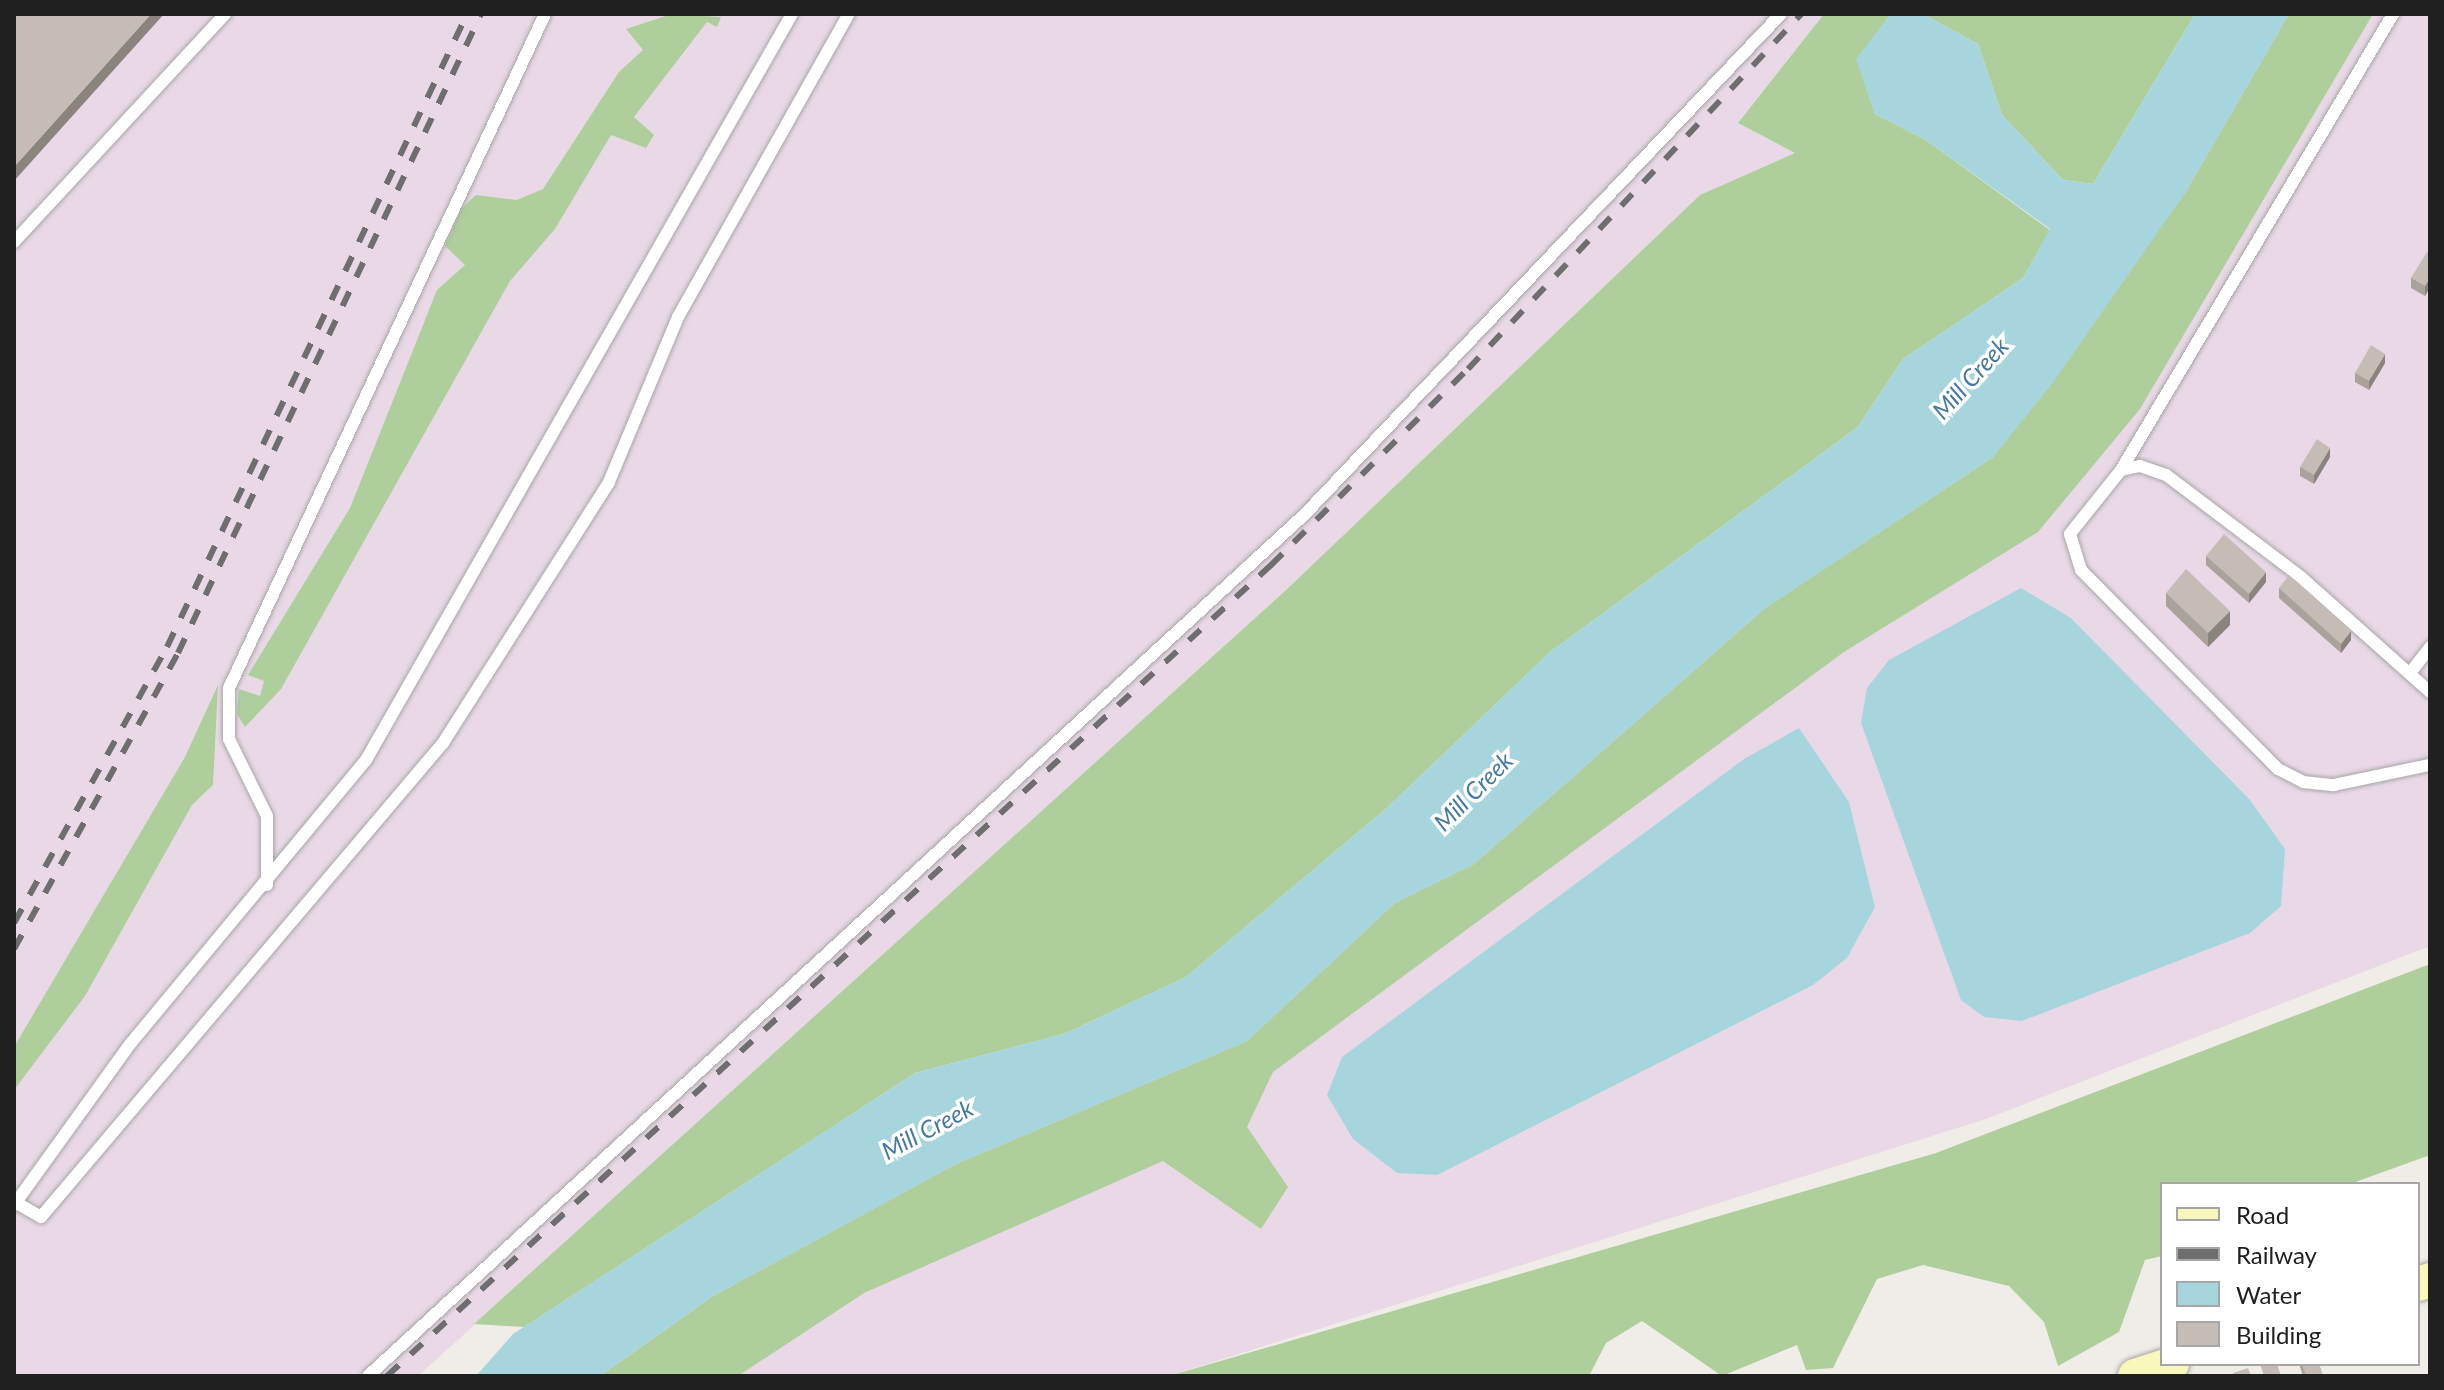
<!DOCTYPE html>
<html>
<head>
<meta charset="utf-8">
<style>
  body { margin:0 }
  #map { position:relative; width:2444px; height:1390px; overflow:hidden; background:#f0ece7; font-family:Lato,sans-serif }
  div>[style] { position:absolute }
  .industrial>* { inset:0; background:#e9d9e7 }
  .forest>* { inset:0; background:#aecf9c }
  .water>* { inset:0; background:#a7d5de }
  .roads { filter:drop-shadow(0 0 2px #a7a7a7) drop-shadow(0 0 2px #a7a7a7) }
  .lane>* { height:12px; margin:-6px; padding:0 6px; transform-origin:6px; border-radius:6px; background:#fff }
  .secondary>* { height:34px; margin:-17px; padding:0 17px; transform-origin:17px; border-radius:17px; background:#f9f8bc }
  .rail>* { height:6px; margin-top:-3px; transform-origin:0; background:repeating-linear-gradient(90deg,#6e6e6e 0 16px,transparent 0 32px) }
  .wall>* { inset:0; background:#a9a29d }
  .shaded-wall>* { inset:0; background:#8a847f }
  .building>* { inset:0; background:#c5bcb6 }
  span { translate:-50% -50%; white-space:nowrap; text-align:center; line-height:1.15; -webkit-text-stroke:7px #fff; paint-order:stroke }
  .water-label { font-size:24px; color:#4679a0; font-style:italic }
  .frame { position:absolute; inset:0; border:16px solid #202020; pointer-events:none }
  .legend { position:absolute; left:2160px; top:1182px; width:260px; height:184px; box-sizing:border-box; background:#fff; border:2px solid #a6a6a6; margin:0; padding:10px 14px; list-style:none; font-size:24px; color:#202020 }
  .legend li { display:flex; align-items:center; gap:16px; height:40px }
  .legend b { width:40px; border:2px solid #a6a6a6 }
</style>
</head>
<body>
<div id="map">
  <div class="industrial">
    <i style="clip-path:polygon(14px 14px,1824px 14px,1738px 123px,1796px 153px,1700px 195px,1285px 591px,418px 1376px,14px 1376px)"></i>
    <i style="clip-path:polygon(2289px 14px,2430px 14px,2430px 946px,1986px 1119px,1169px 1376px,600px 1376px,2052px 384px)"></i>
  </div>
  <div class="forest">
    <i style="clip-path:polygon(672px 14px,721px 17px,717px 27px,707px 22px,634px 117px,654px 135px,646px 148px,611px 135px,555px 229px,510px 281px,281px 689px,245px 727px,237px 714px,239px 689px,260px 696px,264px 681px,248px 675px,350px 508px,437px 290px,465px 265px,445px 246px,461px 209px,476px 195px,517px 200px,543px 189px,619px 72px,643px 50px,626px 29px)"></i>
    <i style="clip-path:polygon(1824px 14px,1891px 14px,1857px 59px,1875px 114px,1926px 140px,2050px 230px,2023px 278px,1903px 359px,1858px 427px,1550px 652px,1388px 807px,1186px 977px,1064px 1034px,915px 1073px,524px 1327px,474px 1324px,1285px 591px,1700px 195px,1795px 153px,1738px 123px)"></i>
    <i style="clip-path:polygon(1923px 14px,2195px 14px,2093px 184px,2063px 180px,2002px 115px,1978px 44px)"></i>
    <i style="clip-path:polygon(2289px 14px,2373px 14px,2140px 409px,2038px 532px,1844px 652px,1273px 1072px,1247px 1127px,1288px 1187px,1261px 1229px,1163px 1161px,864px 1293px,738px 1376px,600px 1376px,713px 1296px,956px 1164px,1247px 1041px,1395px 903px,1474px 864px,1764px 609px,1993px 457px,2185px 193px)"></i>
    <i style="clip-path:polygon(218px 685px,213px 785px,192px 805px,85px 996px,14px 1090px,14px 1047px,185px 757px)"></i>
    <i style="clip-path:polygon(2430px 964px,2430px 1155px,2350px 1184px,2162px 1184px,2162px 1256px,2145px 1260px,2119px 1332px,2058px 1366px,2044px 1322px,2009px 1286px,1923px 1265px,1877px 1279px,1833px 1368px,1806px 1370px,1797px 1345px,1722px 1376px,1642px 1321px,1606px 1343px,1589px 1376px,1169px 1376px,1936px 1153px)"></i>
  </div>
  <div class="water">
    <i style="clip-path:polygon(1891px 14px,1923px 14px,1978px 44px,2002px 115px,2063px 180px,2093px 184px,2195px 14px,2289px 14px,2185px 193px,2052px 384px,1993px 457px,1764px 609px,1474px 864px,1395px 903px,1247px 1041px,956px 1164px,713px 1296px,600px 1376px,476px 1376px,513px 1334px,915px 1073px,1064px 1034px,1186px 977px,1388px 807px,1550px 652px,1858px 427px,1903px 359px,2023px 278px,2050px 229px,1926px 140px,1875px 114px,1856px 59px)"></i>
    <i style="clip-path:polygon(2021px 588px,2071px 618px,2250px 800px,2285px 849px,2281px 906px,2250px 933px,2022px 1021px,1984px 1017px,1961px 1000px,1861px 723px,1867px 688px,1889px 660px)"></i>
    <i style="clip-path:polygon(1799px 728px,1849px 802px,1875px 907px,1847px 958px,1813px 985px,1437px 1175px,1397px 1173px,1353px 1139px,1327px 1095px,1342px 1057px,1744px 759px)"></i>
  </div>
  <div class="roads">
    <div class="lane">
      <i style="left:14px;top:242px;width:311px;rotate:-47.2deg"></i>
      <i style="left:2121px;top:470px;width:531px;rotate:-59.18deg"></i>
      <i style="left:2410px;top:673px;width:33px;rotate:-52deg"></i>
      <i style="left:2430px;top:692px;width:173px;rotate:-138.3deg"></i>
      <i style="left:2301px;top:577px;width:169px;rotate:-142.9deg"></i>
      <i style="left:2166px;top:475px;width:28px;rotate:-161deg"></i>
      <i style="left:2140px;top:466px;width:19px;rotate:168deg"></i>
      <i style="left:2121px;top:470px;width:82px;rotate:128.6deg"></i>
      <i style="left:2070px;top:534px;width:38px;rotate:73deg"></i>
      <i style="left:2081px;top:570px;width:280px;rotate:45.3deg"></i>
      <i style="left:2278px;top:769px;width:28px;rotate:27deg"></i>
      <i style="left:2303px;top:782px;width:31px;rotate:6deg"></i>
      <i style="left:2334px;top:785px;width:98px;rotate:-11.8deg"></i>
      <i style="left:267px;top:885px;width:69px;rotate:-90deg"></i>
      <i style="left:267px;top:816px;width:86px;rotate:-116.3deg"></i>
      <i style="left:229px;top:739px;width:51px;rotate:-90deg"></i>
      <i style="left:229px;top:688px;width:744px;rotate:-64.88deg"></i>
      <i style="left:15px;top:1202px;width:30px;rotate:30deg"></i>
      <i style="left:41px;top:1217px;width:622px;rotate:-49.7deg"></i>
      <i style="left:443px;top:743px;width:309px;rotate:-57.5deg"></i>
      <i style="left:609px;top:482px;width:179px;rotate:-67.3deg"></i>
      <i style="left:678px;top:317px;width:348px;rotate:-60.6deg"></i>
      <i style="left:14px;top:1205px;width:200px;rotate:-54.2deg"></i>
      <i style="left:131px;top:1043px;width:368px;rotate:-50.3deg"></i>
      <i style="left:366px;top:760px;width:859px;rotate:-60.27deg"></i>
      <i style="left:368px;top:1376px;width:1273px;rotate:-42.61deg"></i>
      <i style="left:1305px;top:514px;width:690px;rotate:-46.41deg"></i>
    </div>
    <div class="secondary">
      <i style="left:2418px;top:1284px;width:13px;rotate:-18deg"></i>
      <i style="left:2135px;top:1376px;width:39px;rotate:-18deg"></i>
    </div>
  </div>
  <div class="rail">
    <i style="left:14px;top:923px;width:316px;rotate:-61deg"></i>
    <i style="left:167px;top:647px;width:700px;rotate:-64.64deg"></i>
    <i style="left:14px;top:949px;width:338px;rotate:-61deg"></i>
    <i style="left:178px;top:653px;width:707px;rotate:-64.63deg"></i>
    <i style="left:387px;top:1376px;width:1200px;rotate:-42.53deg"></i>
    <i style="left:1271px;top:565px;width:278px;rotate:-44.9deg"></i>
    <i style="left:1468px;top:369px;width:487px;rotate:-46.8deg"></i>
  </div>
  <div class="wall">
    <i style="clip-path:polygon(2430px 253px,2430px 287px,2425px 296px,2411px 288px,2411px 278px)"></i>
    <i style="clip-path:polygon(2385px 363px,2369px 390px,2355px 382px,2355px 373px)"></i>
    <i style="clip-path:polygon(2330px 457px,2314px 484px,2300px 476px,2300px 467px)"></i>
    <i style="clip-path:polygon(2206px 556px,2266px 582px,2249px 603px,2206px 565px)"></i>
    <i style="clip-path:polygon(2279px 588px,2351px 640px,2341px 653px,2279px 598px)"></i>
    <i style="clip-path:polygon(2166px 593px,2230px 625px,2208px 647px,2166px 606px)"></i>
    <i style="clip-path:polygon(2299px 1364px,2319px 1364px,2323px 1376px,2303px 1376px)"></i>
  </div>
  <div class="shaded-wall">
    <i style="clip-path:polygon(151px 14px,164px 14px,14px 181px,14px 167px)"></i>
    <i style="clip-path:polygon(2430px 278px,2430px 287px,2425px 296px,2425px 286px)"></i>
    <i style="clip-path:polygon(2385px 354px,2385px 363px,2369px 390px,2369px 381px)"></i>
    <i style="clip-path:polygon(2330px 448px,2330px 457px,2314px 484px,2314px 475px)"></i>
    <i style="clip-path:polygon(2266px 572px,2266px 582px,2249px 603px,2249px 594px)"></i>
    <i style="clip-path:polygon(2230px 611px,2230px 625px,2208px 647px,2208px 633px)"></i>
    <i style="clip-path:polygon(2351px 631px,2351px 640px,2341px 653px,2341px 644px)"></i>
  </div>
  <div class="building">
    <i style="clip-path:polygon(14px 14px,151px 14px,14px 167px)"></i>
    <i style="clip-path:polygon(2427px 252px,2430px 253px,2430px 278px,2425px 286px,2411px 278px)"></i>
    <i style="clip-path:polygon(2371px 345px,2385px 354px,2369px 381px,2355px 373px)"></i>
    <i style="clip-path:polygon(2317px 439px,2330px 448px,2314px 475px,2300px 467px)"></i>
    <i style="clip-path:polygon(2224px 534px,2266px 572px,2249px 594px,2206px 556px)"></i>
    <i style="clip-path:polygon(2186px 569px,2230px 611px,2208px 633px,2166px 593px)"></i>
    <i style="clip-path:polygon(2289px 575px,2351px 631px,2341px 644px,2279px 588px)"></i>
    <i style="clip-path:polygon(2260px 1364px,2277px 1364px,2281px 1376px,2264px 1376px)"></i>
    <i style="clip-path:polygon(2302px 1364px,2319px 1364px,2323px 1376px,2306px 1376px)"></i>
    <i style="clip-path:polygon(2248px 1368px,2251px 1376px,2234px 1376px,2233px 1373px)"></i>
  </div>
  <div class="water-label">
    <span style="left:1970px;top:378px;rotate:-48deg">Mill Creek</span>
    <span style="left:1473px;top:791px;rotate:-45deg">Mill Creek</span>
    <span style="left:927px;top:1129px;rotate:-28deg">Mill Creek</span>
  </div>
  <div class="frame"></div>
  <ul class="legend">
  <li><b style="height:10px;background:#f9f8bc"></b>Road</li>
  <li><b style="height:10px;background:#6e6e6e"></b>Railway</li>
  <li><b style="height:22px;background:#a7d5de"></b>Water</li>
  <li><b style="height:22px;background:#c5bcb6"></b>Building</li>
  </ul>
</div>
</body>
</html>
